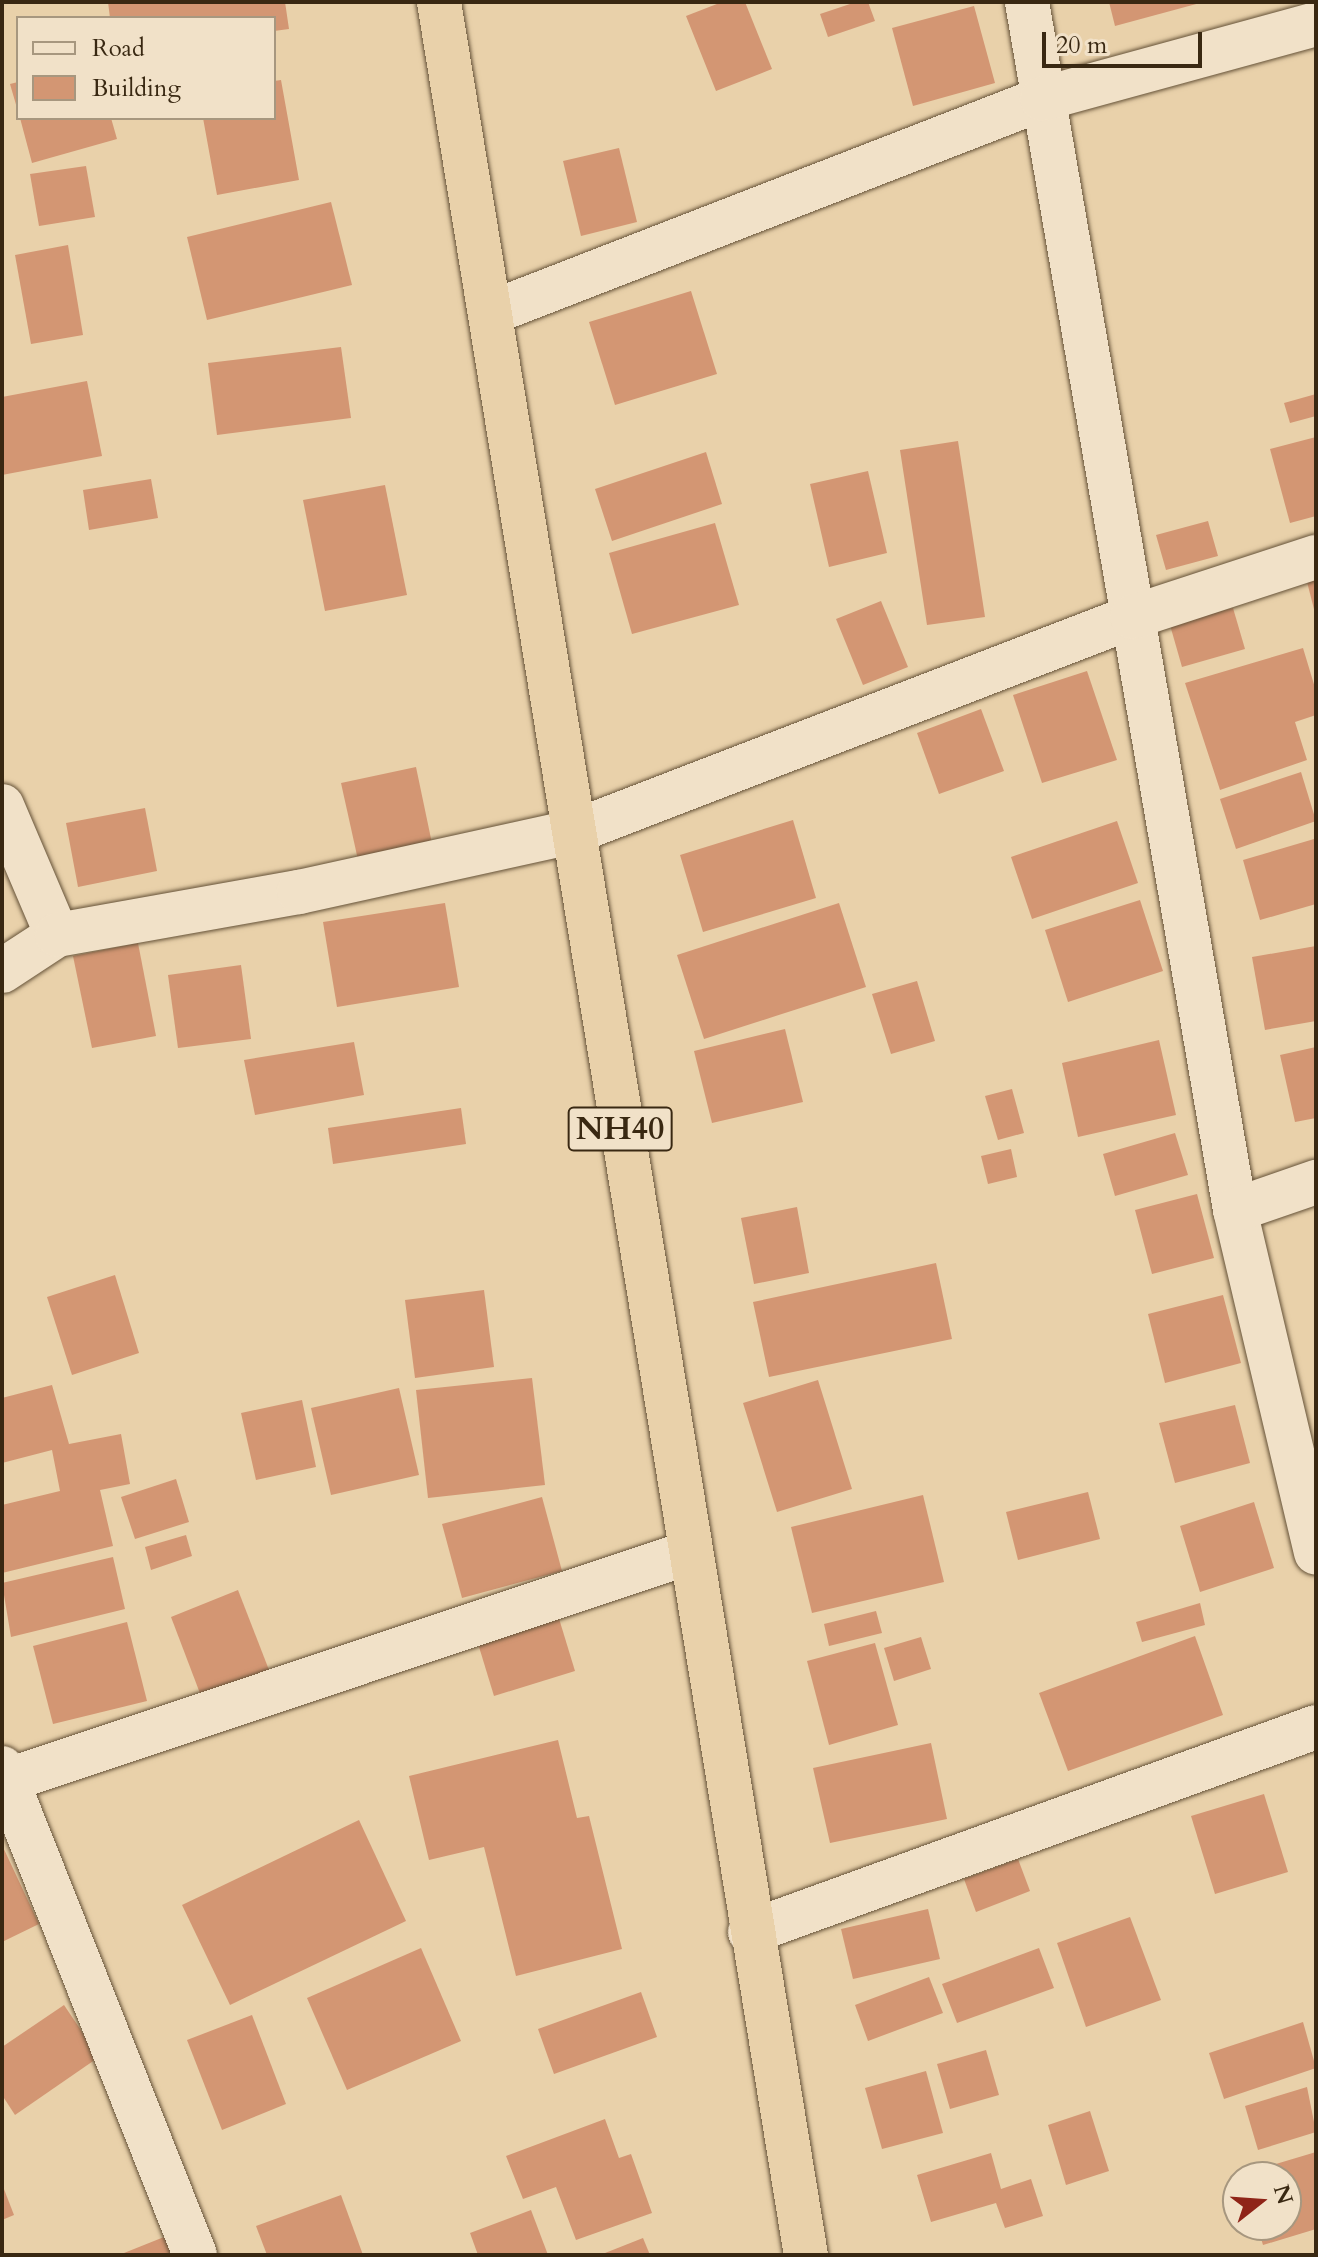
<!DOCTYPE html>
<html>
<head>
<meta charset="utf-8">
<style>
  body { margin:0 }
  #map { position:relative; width:1318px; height:2257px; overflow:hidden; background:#e9d1aa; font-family:Cardo,serif }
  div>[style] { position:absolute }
  .building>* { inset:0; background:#d39673 }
  .roads { filter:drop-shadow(0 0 2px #655238) drop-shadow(0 0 2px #655238) }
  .minor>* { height:44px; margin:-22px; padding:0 22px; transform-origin:22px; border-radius:22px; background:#f1e1c8 }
  .highway>* { height:44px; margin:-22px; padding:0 22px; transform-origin:22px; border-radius:22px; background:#e9d1aa }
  span { translate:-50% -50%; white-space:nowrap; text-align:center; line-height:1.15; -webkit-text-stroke:6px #f1e1c8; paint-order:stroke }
  .shield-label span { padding:2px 6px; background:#f1e1c8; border:2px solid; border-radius:6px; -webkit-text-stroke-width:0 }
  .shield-label { font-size:32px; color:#392812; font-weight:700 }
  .frame { position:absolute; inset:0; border:4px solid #392812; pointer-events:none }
  .legend { position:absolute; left:16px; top:16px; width:260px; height:104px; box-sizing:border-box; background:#f1e1c8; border:2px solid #a7977f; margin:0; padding:10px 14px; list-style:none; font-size:24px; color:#392812 }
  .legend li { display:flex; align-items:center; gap:16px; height:40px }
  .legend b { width:40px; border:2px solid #a7977f }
  .north { position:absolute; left:1222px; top:2161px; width:80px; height:80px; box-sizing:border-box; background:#f1e1c8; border:2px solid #a7977f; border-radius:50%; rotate:73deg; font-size:22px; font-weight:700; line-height:32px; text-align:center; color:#392812 }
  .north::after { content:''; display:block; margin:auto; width:28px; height:36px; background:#8f2418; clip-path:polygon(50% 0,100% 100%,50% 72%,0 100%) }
  .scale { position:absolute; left:1042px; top:32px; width:160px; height:36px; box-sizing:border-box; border:4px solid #392812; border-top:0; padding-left:10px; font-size:24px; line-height:28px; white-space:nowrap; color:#392812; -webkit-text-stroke:6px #f1e1c8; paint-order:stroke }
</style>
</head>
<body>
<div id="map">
  <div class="building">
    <i style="clip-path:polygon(108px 2px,285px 2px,289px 29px,274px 31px,274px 18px,110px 18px)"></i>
    <i style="clip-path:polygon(722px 2px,745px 2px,772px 69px,716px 91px,686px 16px)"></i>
    <i style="clip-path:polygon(856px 2px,868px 2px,875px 21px,828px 37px,820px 14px)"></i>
    <i style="clip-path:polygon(1109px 2px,1200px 2px,1200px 3px,1115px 26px)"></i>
    <i style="clip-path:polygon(974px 6px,995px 83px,913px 106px,892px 28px)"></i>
    <i style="clip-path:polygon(281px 80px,299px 180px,217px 195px,203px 118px,274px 118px,274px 81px)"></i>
    <i style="clip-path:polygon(18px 82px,18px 108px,17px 108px,10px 84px)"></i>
    <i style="clip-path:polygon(20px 118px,111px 118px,117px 139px,32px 163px)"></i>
    <i style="clip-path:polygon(619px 148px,637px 222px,581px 236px,563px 161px)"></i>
    <i style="clip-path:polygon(86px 166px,95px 217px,39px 226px,30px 174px)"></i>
    <i style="clip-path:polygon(331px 202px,352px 285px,207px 320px,187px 237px)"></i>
    <i style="clip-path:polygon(68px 245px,83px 335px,31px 344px,15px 255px)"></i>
    <i style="clip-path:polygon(691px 291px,717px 374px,615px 405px,589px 322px)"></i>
    <i style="clip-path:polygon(341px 347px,351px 418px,217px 435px,208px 363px)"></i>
    <i style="clip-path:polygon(87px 381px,102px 456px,2px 475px,2px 397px)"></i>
    <i style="clip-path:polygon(1316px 394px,1316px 416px,1290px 423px,1284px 403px)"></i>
    <i style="clip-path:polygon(1316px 437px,1316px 516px,1290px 523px,1270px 449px)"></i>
    <i style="clip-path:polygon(958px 441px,985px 617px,927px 625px,900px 450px)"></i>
    <i style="clip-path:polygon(706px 452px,722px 504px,612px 541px,595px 489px)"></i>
    <i style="clip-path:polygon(868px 471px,887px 553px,829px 567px,810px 484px)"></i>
    <i style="clip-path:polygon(151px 479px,158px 518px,89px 530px,83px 490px)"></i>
    <i style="clip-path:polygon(385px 485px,407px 595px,325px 611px,303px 500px)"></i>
    <i style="clip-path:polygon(1208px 521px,1218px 556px,1166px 570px,1156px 535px)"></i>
    <i style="clip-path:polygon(715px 523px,739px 605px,632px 634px,609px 553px)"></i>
    <i style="clip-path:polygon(1316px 579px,1316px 613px,1315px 613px,1307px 582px)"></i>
    <i style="clip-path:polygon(881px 601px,908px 667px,863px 685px,836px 619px)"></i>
    <i style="clip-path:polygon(1233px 608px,1245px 649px,1182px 667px,1170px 625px)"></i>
    <i style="clip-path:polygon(1303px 648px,1316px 691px,1316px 715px,1295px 722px,1307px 760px,1220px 790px,1185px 683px)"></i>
    <i style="clip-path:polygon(1087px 671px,1117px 760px,1042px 783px,1013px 695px)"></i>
    <i style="clip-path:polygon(981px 709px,1004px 771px,939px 794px,917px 733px)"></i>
    <i style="clip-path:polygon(416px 767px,434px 853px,360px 869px,341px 783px)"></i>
    <i style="clip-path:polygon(1301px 772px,1316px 821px,1236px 849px,1220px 799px)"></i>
    <i style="clip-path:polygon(145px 808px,157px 871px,78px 887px,66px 823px)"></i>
    <i style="clip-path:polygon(793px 820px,816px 898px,703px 932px,680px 855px)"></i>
    <i style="clip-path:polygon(1117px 821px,1138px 883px,1032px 919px,1011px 857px)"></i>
    <i style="clip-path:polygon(1314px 839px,1316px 904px,1260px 920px,1243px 860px)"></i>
    <i style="clip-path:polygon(1140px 900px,1163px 971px,1068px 1002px,1045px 930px)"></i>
    <i style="clip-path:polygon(445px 903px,459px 987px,337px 1007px,323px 922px)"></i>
    <i style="clip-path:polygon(839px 903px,866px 987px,704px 1039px,677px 955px)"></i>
    <i style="clip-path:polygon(138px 943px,156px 1036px,92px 1048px,73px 956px)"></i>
    <i style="clip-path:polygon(1316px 946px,1316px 1021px,1265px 1030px,1252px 957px)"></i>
    <i style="clip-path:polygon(241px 965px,251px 1039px,178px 1048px,168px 975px)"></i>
    <i style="clip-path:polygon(917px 981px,935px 1041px,891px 1054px,872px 994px)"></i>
    <i style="clip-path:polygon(785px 1029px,803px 1102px,712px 1123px,694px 1051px)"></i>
    <i style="clip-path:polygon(1159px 1040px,1176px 1115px,1078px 1137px,1062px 1063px)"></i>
    <i style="clip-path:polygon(354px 1042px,364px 1095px,255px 1115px,244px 1060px)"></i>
    <i style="clip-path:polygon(1316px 1047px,1316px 1118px,1295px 1122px,1280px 1055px)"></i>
    <i style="clip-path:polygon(1012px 1089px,1024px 1133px,998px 1140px,985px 1096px)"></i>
    <i style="clip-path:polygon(461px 1108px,466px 1144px,333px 1164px,328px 1128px)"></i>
    <i style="clip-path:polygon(1175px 1133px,1188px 1175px,1115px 1196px,1103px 1154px)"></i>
    <i style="clip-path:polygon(1011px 1149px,1017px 1177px,988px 1184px,981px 1156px)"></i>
    <i style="clip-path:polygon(1197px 1194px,1214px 1258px,1152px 1274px,1135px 1210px)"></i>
    <i style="clip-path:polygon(797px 1207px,809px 1273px,754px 1284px,741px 1218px)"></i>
    <i style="clip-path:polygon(936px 1263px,952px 1339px,769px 1377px,753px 1302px)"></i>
    <i style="clip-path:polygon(115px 1275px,139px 1353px,72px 1375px,47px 1297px)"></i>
    <i style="clip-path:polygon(484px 1290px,494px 1367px,415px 1378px,405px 1300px)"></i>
    <i style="clip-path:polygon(1223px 1295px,1241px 1363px,1165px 1383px,1148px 1314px)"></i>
    <i style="clip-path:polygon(532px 1378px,545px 1485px,428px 1498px,416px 1390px)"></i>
    <i style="clip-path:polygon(818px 1380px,852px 1489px,777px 1512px,743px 1403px)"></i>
    <i style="clip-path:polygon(52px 1385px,69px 1444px,121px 1434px,130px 1484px,100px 1490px,113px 1546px,2px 1573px,2px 1505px,60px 1491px,52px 1450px,2px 1463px,2px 1398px)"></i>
    <i style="clip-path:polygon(399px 1388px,419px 1475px,331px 1495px,311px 1408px)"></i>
    <i style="clip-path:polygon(302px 1400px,316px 1467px,256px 1480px,241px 1413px)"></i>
    <i style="clip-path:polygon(1235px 1405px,1250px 1463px,1175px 1483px,1159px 1423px)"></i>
    <i style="clip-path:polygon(176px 1479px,189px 1522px,135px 1539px,121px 1497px)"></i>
    <i style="clip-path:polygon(1088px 1492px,1100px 1539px,1018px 1560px,1006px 1512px)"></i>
    <i style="clip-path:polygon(923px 1495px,944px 1582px,812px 1613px,791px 1527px)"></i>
    <i style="clip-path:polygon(542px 1497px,562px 1571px,462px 1598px,442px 1524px)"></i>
    <i style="clip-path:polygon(1254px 1502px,1274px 1568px,1200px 1592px,1180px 1526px)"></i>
    <i style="clip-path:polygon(186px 1535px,192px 1556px,151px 1570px,145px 1547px)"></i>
    <i style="clip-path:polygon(113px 1557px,125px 1609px,11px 1637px,2px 1583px)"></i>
    <i style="clip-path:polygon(238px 1590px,269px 1670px,201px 1696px,171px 1617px)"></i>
    <i style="clip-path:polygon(1200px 1603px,1205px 1625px,1142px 1642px,1136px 1622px)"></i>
    <i style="clip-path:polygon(876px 1611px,882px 1633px,829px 1646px,824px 1624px)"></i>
    <i style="clip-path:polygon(557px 1612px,575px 1671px,494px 1696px,476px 1637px)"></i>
    <i style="clip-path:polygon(127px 1622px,147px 1701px,53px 1724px,33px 1646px)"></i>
    <i style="clip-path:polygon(1195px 1636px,1223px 1715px,1068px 1771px,1039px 1693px)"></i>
    <i style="clip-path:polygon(921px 1637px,931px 1669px,894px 1681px,884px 1648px)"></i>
    <i style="clip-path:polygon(875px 1643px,898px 1725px,829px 1745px,807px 1661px)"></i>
    <i style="clip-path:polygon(558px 1740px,577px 1818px,589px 1816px,622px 1949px,516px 1976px,484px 1847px,429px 1860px,409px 1776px)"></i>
    <i style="clip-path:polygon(931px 1743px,947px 1819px,830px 1843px,813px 1768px)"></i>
    <i style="clip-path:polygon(1264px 1794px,1288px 1872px,1215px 1894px,1191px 1816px)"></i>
    <i style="clip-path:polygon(359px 1820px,406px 1921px,230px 2005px,182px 1905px)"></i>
    <i style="clip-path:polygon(2px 1845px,39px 1924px,2px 1942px)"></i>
    <i style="clip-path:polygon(1018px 1859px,1030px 1891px,976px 1912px,964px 1879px)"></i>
    <i style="clip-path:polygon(928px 1909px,940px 1959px,853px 1979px,841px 1929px)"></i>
    <i style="clip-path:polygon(1130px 1917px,1161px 2000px,1086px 2027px,1057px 1943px)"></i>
    <i style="clip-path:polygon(421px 1948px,461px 2041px,347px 2090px,307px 1998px)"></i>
    <i style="clip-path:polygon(1039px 1948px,1054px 1988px,957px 2023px,942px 1984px)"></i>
    <i style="clip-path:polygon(929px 1977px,943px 2013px,868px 2041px,855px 2005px)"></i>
    <i style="clip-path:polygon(641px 1992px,657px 2037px,554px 2074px,538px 2029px)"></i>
    <i style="clip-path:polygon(64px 2005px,99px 2057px,15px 2115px,2px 2095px,2px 2047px)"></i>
    <i style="clip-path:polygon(252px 2015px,286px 2104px,222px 2130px,187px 2040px)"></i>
    <i style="clip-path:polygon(1303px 2022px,1316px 2068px,1224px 2099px,1209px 2053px)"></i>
    <i style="clip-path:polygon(986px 2050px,999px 2095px,950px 2109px,937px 2064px)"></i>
    <i style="clip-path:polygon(926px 2071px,943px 2133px,882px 2149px,865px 2088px)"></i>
    <i style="clip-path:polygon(1307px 2087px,1316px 2132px,1258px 2150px,1245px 2106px)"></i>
    <i style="clip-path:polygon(1090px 2111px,1109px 2171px,1066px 2185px,1048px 2125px)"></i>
    <i style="clip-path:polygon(605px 2119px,619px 2158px,631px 2154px,652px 2213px,576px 2240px,556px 2187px,523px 2199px,506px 2156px)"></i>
    <i style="clip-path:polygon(1316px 2152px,1316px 2229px,1263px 2245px,1257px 2225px,1286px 2225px,1286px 2177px,1242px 2174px)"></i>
    <i style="clip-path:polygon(991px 2153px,1001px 2189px,1031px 2179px,1043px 2216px,1005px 2228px,996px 2203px,931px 2222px,917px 2175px)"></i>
    <i style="clip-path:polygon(2px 2184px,14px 2215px,2px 2220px)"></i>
    <i style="clip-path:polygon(341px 2195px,363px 2255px,267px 2255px,256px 2226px)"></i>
    <i style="clip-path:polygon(531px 2210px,548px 2255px,478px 2255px,470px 2233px)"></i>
    <i style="clip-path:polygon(179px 2231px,188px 2255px,119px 2255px)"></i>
    <i style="clip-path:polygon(643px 2238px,650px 2255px,600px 2255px)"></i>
  </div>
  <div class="roads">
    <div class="minor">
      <i style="left:1027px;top:2px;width:1226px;rotate:80.23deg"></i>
      <i style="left:1235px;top:1210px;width:352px;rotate:76.7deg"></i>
      <i style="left:493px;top:312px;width:589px;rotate:-21.21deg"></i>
      <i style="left:1042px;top:99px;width:284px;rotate:-15.3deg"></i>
      <i style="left:2px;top:806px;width:140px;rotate:66.9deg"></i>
      <i style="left:2px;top:971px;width:66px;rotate:-33.2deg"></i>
      <i style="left:57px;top:935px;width:246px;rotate:-10.1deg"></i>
      <i style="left:299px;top:892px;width:284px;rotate:-12.4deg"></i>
      <i style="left:576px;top:831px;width:596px;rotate:-21.05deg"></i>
      <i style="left:1132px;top:617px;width:194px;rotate:-18.1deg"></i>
      <i style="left:1235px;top:1210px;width:86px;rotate:-19.1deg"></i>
      <i style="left:2px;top:1768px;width:524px;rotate:68.38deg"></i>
      <i style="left:2px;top:1782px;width:723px;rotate:-18.46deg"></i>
      <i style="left:750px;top:1932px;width:602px;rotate:-19.91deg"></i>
    </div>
    <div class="highway">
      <i style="left:439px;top:2px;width:2283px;rotate:80.75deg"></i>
    </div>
  </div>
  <div class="shield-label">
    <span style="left:620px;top:1129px">NH40</span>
  </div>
  <div class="frame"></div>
  <ul class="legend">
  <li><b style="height:10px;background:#f1e1c8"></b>Road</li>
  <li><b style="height:22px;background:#d39673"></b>Building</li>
  </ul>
  <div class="north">N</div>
  <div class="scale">20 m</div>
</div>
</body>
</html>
